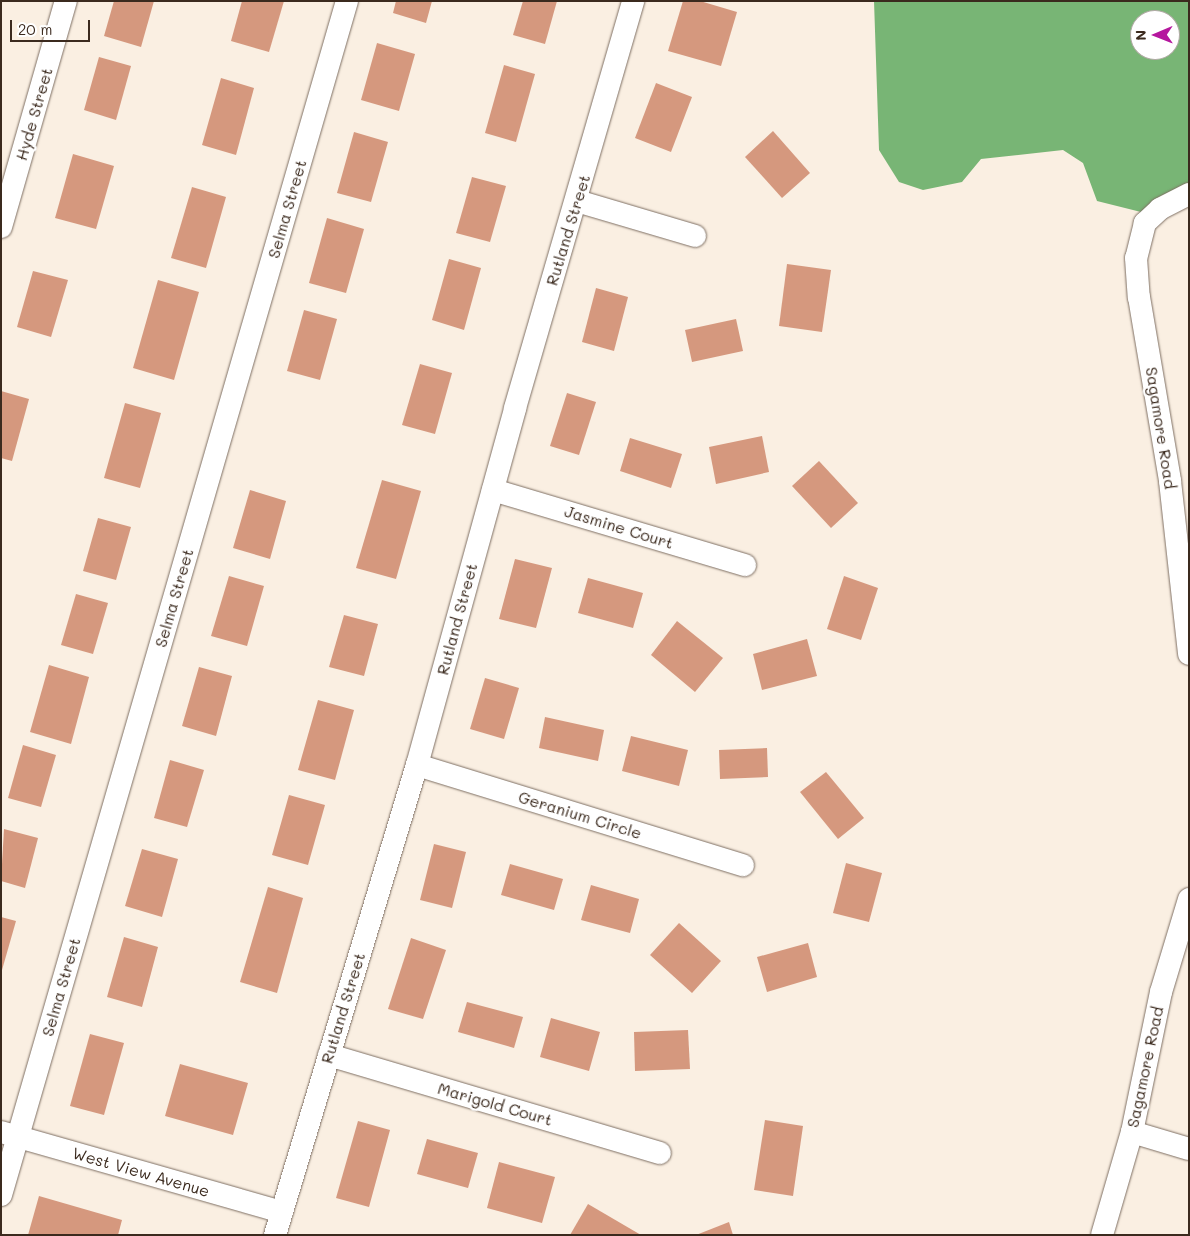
<!DOCTYPE html>
<html>
<head>
<meta charset="utf-8">
<style>
  body { margin:0 }
  #map { position:relative; width:1190px; height:1236px; overflow:hidden; background:#faefe2; font-family:Mali,sans-serif }
  div>[style] { position:absolute }
  .forest>* { inset:0; background:#78b575 }
  .building>* { inset:0; background:#d5987e }
  .roads { filter:drop-shadow(0 0 1px #7e6f63) drop-shadow(0 0 1px #7e6f63) }
  .street>* { height:22px; margin:-11px; padding:0 11px; transform-origin:11px; border-radius:11px; background:#fff }
  span { translate:-50% -50%; white-space:nowrap; text-align:center; line-height:1.15; -webkit-text-stroke:5px #fff; paint-order:stroke }
  .street-label { font-size:16px; color:#3b2a1e }
  .frame { position:absolute; inset:0; border:2px solid #3b2a1e; pointer-events:none }
  .north { position:absolute; left:1130px; top:10px; width:50px; height:50px; box-sizing:border-box; background:#fff; border:1px solid #b1aaa5; border-radius:50%; rotate:269deg; font-size:14px; font-weight:700; line-height:20px; text-align:center; color:#3b2a1e }
  .north::after { content:''; display:block; margin:auto; width:18px; height:22px; background:#b5179e; clip-path:polygon(50% 0,100% 100%,50% 72%,0 100%) }
  .scale { position:absolute; left:10px; top:20px; width:80px; height:22px; box-sizing:border-box; border:2px solid #3b2a1e; border-top:0; padding-left:6px; font-size:15px; line-height:18px; white-space:nowrap; color:#3b2a1e; -webkit-text-stroke:4px #fff; paint-order:stroke }
</style>
</head>
<body>
<div id="map">
  <div class="forest">
    <i style="clip-path:polygon(evenodd,874px 1px,1189px 1px,1189px 192px,1153px 215px,1097px 201px,1083px 163px,1063px 150px,981px 159px,962px 182px,923px 190px,899px 182px,879px 150px,874px 1px,1140px 20px,1170px 20px,1170px 50px,1140px 50px,1140px 20px)"></i>
  </div>
  <div class="building">
    <i style="clip-path:polygon(114px 1px,154px 1px,141px 47px,104px 36px)"></i>
    <i style="clip-path:polygon(242px 1px,284px 1px,269px 52px,231px 41px)"></i>
    <i style="clip-path:polygon(396px 1px,432px 1px,426px 23px,393px 13px)"></i>
    <i style="clip-path:polygon(523px 1px,557px 1px,545px 44px,513px 35px)"></i>
    <i style="clip-path:polygon(683px 1px,700px 1px,737px 12px,721px 66px,668px 51px)"></i>
    <i style="clip-path:polygon(377px 43px,415px 54px,399px 111px,361px 100px)"></i>
    <i style="clip-path:polygon(99px 57px,131px 66px,116px 120px,84px 110px)"></i>
    <i style="clip-path:polygon(504px 65px,535px 74px,516px 142px,485px 133px)"></i>
    <i style="clip-path:polygon(221px 78px,254px 88px,236px 155px,202px 145px)"></i>
    <i style="clip-path:polygon(656px 83px,692px 97px,671px 152px,635px 138px)"></i>
    <i style="clip-path:polygon(773px 131px,810px 173px,782px 198px,745px 157px)"></i>
    <i style="clip-path:polygon(354px 132px,388px 142px,371px 202px,337px 193px)"></i>
    <i style="clip-path:polygon(73px 154px,114px 166px,96px 229px,55px 218px)"></i>
    <i style="clip-path:polygon(472px 177px,506px 186px,490px 242px,456px 233px)"></i>
    <i style="clip-path:polygon(192px 187px,226px 197px,206px 268px,171px 258px)"></i>
    <i style="clip-path:polygon(327px 218px,364px 229px,346px 293px,309px 283px)"></i>
    <i style="clip-path:polygon(449px 259px,481px 268px,464px 330px,432px 320px)"></i>
    <i style="clip-path:polygon(787px 264px,831px 270px,822px 332px,779px 326px)"></i>
    <i style="clip-path:polygon(33px 271px,68px 280px,51px 337px,17px 327px)"></i>
    <i style="clip-path:polygon(158px 280px,199px 292px,174px 380px,133px 368px)"></i>
    <i style="clip-path:polygon(596px 288px,628px 297px,614px 351px,582px 342px)"></i>
    <i style="clip-path:polygon(304px 310px,337px 319px,320px 380px,287px 371px)"></i>
    <i style="clip-path:polygon(736px 319px,743px 351px,692px 362px,685px 330px)"></i>
    <i style="clip-path:polygon(420px 364px,452px 373px,435px 434px,402px 425px)"></i>
    <i style="clip-path:polygon(1px 391px,29px 399px,12px 461px,1px 458px)"></i>
    <i style="clip-path:polygon(567px 393px,596px 402px,579px 455px,550px 446px)"></i>
    <i style="clip-path:polygon(125px 403px,161px 413px,140px 488px,104px 478px)"></i>
    <i style="clip-path:polygon(762px 436px,769px 472px,716px 484px,709px 447px)"></i>
    <i style="clip-path:polygon(630px 438px,682px 454px,671px 488px,620px 471px)"></i>
    <i style="clip-path:polygon(819px 461px,858px 503px,831px 528px,792px 486px)"></i>
    <i style="clip-path:polygon(382px 480px,421px 491px,396px 579px,356px 568px)"></i>
    <i style="clip-path:polygon(250px 490px,286px 501px,270px 559px,233px 548px)"></i>
    <i style="clip-path:polygon(98px 518px,131px 527px,116px 580px,83px 571px)"></i>
    <i style="clip-path:polygon(515px 559px,552px 568px,536px 628px,499px 619px)"></i>
    <i style="clip-path:polygon(229px 576px,264px 586px,247px 646px,211px 636px)"></i>
    <i style="clip-path:polygon(844px 576px,878px 588px,861px 640px,827px 629px)"></i>
    <i style="clip-path:polygon(588px 578px,643px 593px,633px 628px,578px 613px)"></i>
    <i style="clip-path:polygon(76px 594px,108px 603px,93px 654px,61px 645px)"></i>
    <i style="clip-path:polygon(344px 615px,378px 624px,364px 676px,329px 667px)"></i>
    <i style="clip-path:polygon(677px 621px,723px 658px,695px 692px,651px 655px)"></i>
    <i style="clip-path:polygon(807px 639px,817px 676px,762px 690px,753px 654px)"></i>
    <i style="clip-path:polygon(49px 665px,89px 677px,71px 744px,30px 732px)"></i>
    <i style="clip-path:polygon(199px 667px,232px 676px,216px 736px,182px 726px)"></i>
    <i style="clip-path:polygon(485px 678px,519px 688px,504px 739px,470px 729px)"></i>
    <i style="clip-path:polygon(318px 700px,354px 710px,335px 780px,298px 770px)"></i>
    <i style="clip-path:polygon(545px 717px,604px 730px,598px 761px,539px 748px)"></i>
    <i style="clip-path:polygon(631px 736px,688px 750px,679px 786px,622px 771px)"></i>
    <i style="clip-path:polygon(23px 745px,56px 755px,41px 807px,8px 798px)"></i>
    <i style="clip-path:polygon(767px 748px,768px 777px,720px 779px,719px 750px)"></i>
    <i style="clip-path:polygon(170px 760px,204px 770px,187px 827px,154px 818px)"></i>
    <i style="clip-path:polygon(826px 772px,864px 818px,838px 839px,800px 792px)"></i>
    <i style="clip-path:polygon(289px 795px,325px 805px,308px 865px,272px 855px)"></i>
    <i style="clip-path:polygon(4px 829px,38px 838px,25px 888px,1px 881px)"></i>
    <i style="clip-path:polygon(434px 844px,466px 852px,452px 908px,420px 900px)"></i>
    <i style="clip-path:polygon(142px 849px,178px 859px,162px 917px,125px 906px)"></i>
    <i style="clip-path:polygon(846px 863px,882px 873px,869px 922px,833px 913px)"></i>
    <i style="clip-path:polygon(510px 864px,563px 879px,554px 910px,501px 895px)"></i>
    <i style="clip-path:polygon(591px 885px,639px 899px,630px 933px,581px 920px)"></i>
    <i style="clip-path:polygon(268px 887px,303px 898px,277px 993px,240px 982px)"></i>
    <i style="clip-path:polygon(1px 917px,16px 921px,2px 970px,1px 969px)"></i>
    <i style="clip-path:polygon(679px 923px,721px 961px,692px 993px,650px 955px)"></i>
    <i style="clip-path:polygon(124px 937px,158px 947px,142px 1007px,107px 997px)"></i>
    <i style="clip-path:polygon(411px 938px,446px 950px,423px 1019px,388px 1009px)"></i>
    <i style="clip-path:polygon(808px 943px,817px 977px,767px 992px,757px 957px)"></i>
    <i style="clip-path:polygon(467px 1002px,523px 1017px,514px 1048px,458px 1032px)"></i>
    <i style="clip-path:polygon(551px 1018px,600px 1032px,589px 1071px,540px 1057px)"></i>
    <i style="clip-path:polygon(688px 1030px,690px 1069px,635px 1071px,634px 1032px)"></i>
    <i style="clip-path:polygon(90px 1034px,124px 1043px,104px 1115px,70px 1106px)"></i>
    <i style="clip-path:polygon(180px 1064px,248px 1083px,233px 1135px,165px 1116px)"></i>
    <i style="clip-path:polygon(765px 1120px,803px 1126px,793px 1196px,754px 1190px)"></i>
    <i style="clip-path:polygon(358px 1121px,390px 1130px,369px 1207px,336px 1198px)"></i>
    <i style="clip-path:polygon(427px 1139px,478px 1153px,468px 1188px,417px 1174px)"></i>
    <i style="clip-path:polygon(499px 1162px,555px 1177px,542px 1223px,487px 1208px)"></i>
    <i style="clip-path:polygon(39px 1196px,122px 1220px,118px 1235px,28px 1235px)"></i>
    <i style="clip-path:polygon(588px 1204px,641px 1235px,570px 1235px)"></i>
    <i style="clip-path:polygon(729px 1222px,733px 1235px,696px 1235px)"></i>
  </div>
  <div class="roads">
    <div class="street">
      <i style="left:1189px;top:194px;width:33px;rotate:153deg"></i>
      <i style="left:1160px;top:209px;width:21px;rotate:137deg"></i>
      <i style="left:1145px;top:223px;width:36px;rotate:104deg"></i>
      <i style="left:1136px;top:258px;width:39px;rotate:86deg"></i>
      <i style="left:1139px;top:297px;width:187px;rotate:80.4deg"></i>
      <i style="left:1170px;top:481px;width:174px;rotate:83.7deg"></i>
      <i style="left:577px;top:201px;width:123px;rotate:16.5deg"></i>
      <i style="left:1px;top:227px;width:235px;rotate:-74deg"></i>
      <i style="left:493px;top:490px;width:263px;rotate:16.6deg"></i>
      <i style="left:417px;top:765px;width:341px;rotate:17.1deg"></i>
      <i style="left:329px;top:1055px;width:345px;rotate:16.5deg"></i>
      <i style="left:1px;top:1132px;width:292px;rotate:15.9deg"></i>
      <i style="left:1132px;top:1132px;width:59px;rotate:16.6deg"></i>
      <i style="left:1px;top:1195px;width:1243px;rotate:-73.84deg"></i>
      <i style="left:275px;top:1235px;width:491px;rotate:-73.2deg"></i>
      <i style="left:417px;top:765px;width:370px;rotate:-74.6deg"></i>
      <i style="left:515px;top:408px;width:424px;rotate:-73.8deg"></i>
      <i style="left:1102px;top:1235px;width:107px;rotate:-73.8deg"></i>
      <i style="left:1132px;top:1132px;width:143px;rotate:-78.3deg"></i>
      <i style="left:1161px;top:992px;width:97px;rotate:-73.2deg"></i>
    </div>
  </div>
  <div class="street-label">
    <span style="left:34px;top:114px;rotate:-74deg">Hyde Street</span>
    <span style="left:287px;top:209px;rotate:-74deg">Selma Street</span>
    <span style="left:568px;top:230px;rotate:-73deg">Rutland Street</span>
    <span style="left:1161px;top:428px;rotate:81deg">Sagamore Road</span>
    <span style="left:619px;top:527px;rotate:17deg">Jasmine Court</span>
    <span style="left:174px;top:598px;rotate:-74deg">Selma Street</span>
    <span style="left:457px;top:619px;rotate:-75deg">Rutland Street</span>
    <span style="left:580px;top:815px;rotate:17deg">Geranium Circle</span>
    <span style="left:61px;top:987px;rotate:-74deg">Selma Street</span>
    <span style="left:343px;top:1008px;rotate:-73deg">Rutland Street</span>
    <span style="left:1145px;top:1067px;rotate:-78deg">Sagamore Road</span>
    <span style="left:495px;top:1104px;rotate:16deg">Marigold Court</span>
    <span style="left:141px;top:1172px;rotate:16deg">West View Avenue</span>
  </div>
  <div class="frame"></div>
  <div class="north">N</div>
  <div class="scale">20 m</div>
</div>
</body>
</html>
